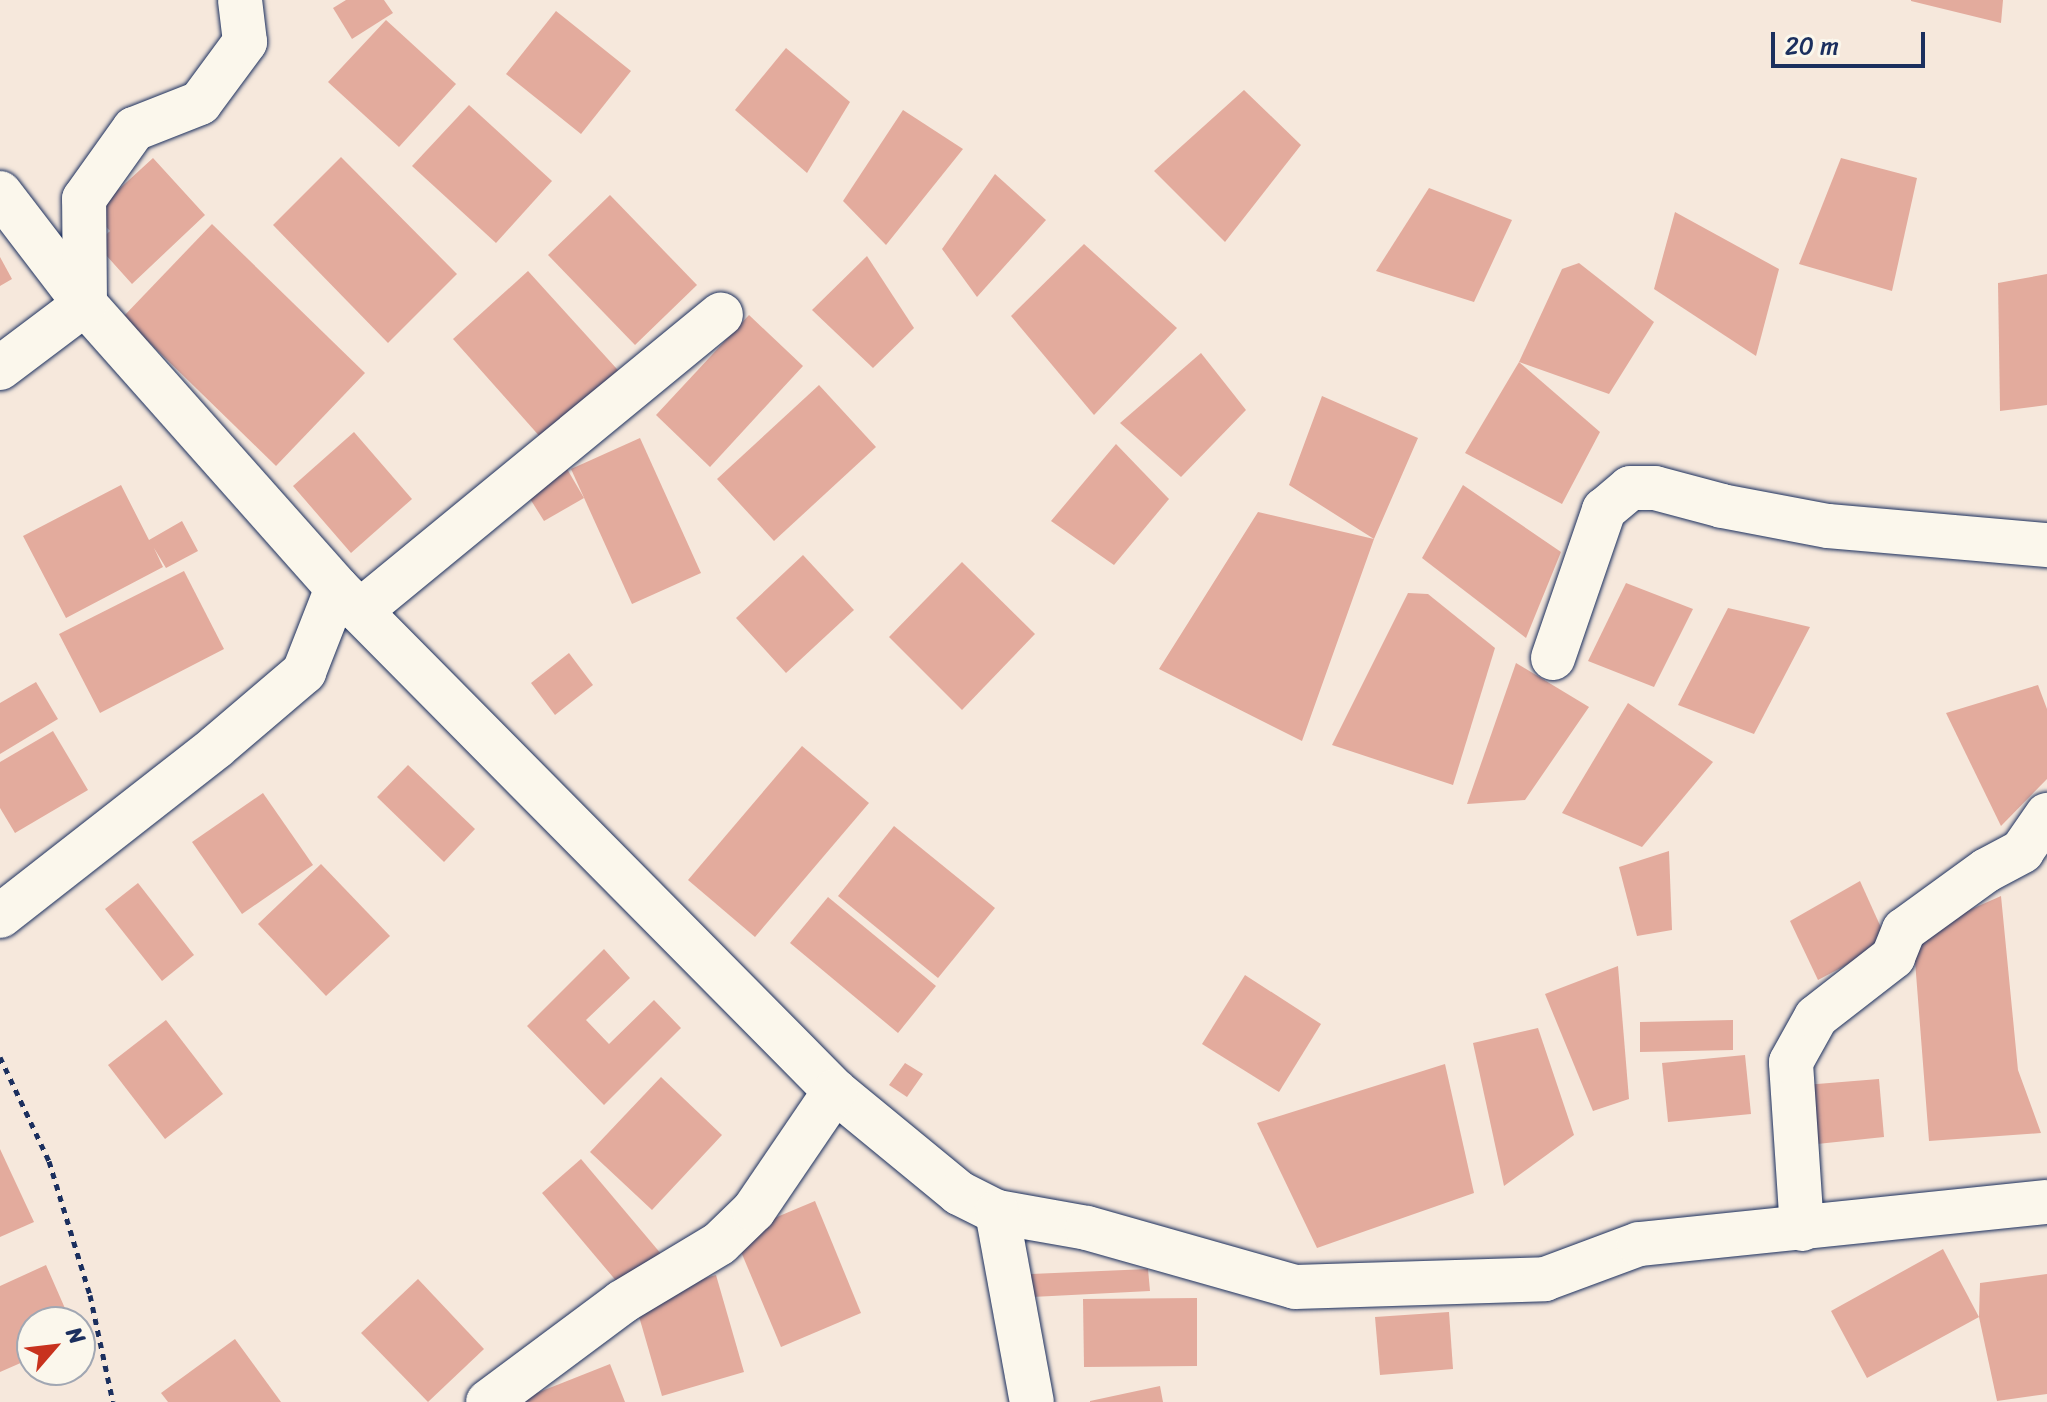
<!DOCTYPE html>
<html>
<head>
<meta charset="utf-8">
<style>
  body { margin:0 }
  #map { position:relative; width:2047px; height:1402px; overflow:hidden; background:#f6e8dc; font-family:Sriracha,sans-serif }
  div>[style] { position:absolute }
  .building>* { inset:0; background:#e3ab9d }
  .path>* { height:5px; margin-top:-2.5px; transform-origin:0; background:repeating-linear-gradient(90deg,#1b2f5e 0 6px,transparent 0 12px) }
  .roads { filter:drop-shadow(0 0 2px #1b2f5e) drop-shadow(0 0 2px #1b2f5e) }
  .minor>* { height:44px; margin:-22px; padding:0 22px; transform-origin:22px; border-radius:22px; background:#fbf7ec }
  span { translate:-50% -50%; white-space:nowrap; text-align:center; line-height:1.15; -webkit-text-stroke:7px #fbf7ec; paint-order:stroke }
  .north { position:absolute; left:16px; top:1306px; width:80px; height:80px; box-sizing:border-box; background:#fbf7ec; border:2px solid #a1a7b3; border-radius:50%; rotate:62deg; font-size:22px; font-weight:700; line-height:32px; text-align:center; color:#1b2f5e }
  .north::after { content:''; display:block; margin:auto; width:28px; height:36px; background:#c8321e; clip-path:polygon(50% 0,100% 100%,50% 72%,0 100%) }
  .scale { position:absolute; left:1771px; top:32px; width:154px; height:36px; box-sizing:border-box; border:4px solid #1b2f5e; border-top:0; padding-left:10px; font-size:24px; line-height:28px; white-space:nowrap; color:#1b2f5e; -webkit-text-stroke:6px #fbf7ec; paint-order:stroke }
</style>
</head>
<body>
<div id="map">
  <div class="building">
    <i style="clip-path:polygon(346px 0,384px 0,393px 13px,352px 39px,333px 8px)"></i>
    <i style="clip-path:polygon(1911px 0,2003px 0,2001px 23px,1911px 1px)"></i>
    <i style="clip-path:polygon(556px 11px,631px 71px,581px 134px,506px 74px)"></i>
    <i style="clip-path:polygon(386px 20px,456px 84px,399px 147px,328px 82px)"></i>
    <i style="clip-path:polygon(786px 48px,850px 102px,807px 173px,735px 110px)"></i>
    <i style="clip-path:polygon(1244px 90px,1301px 145px,1225px 242px,1154px 171px)"></i>
    <i style="clip-path:polygon(469px 105px,552px 181px,496px 243px,412px 166px)"></i>
    <i style="clip-path:polygon(903px 110px,963px 149px,886px 245px,843px 201px)"></i>
    <i style="clip-path:polygon(341px 157px,457px 274px,388px 343px,273px 225px)"></i>
    <i style="clip-path:polygon(153px 158px,205px 215px,132px 284px,96px 244px,110px 231px,93px 213px)"></i>
    <i style="clip-path:polygon(1841px 158px,1917px 178px,1892px 291px,1799px 264px)"></i>
    <i style="clip-path:polygon(995px 174px,1046px 220px,977px 297px,942px 249px)"></i>
    <i style="clip-path:polygon(1429px 188px,1512px 220px,1474px 302px,1376px 271px)"></i>
    <i style="clip-path:polygon(610px 195px,697px 285px,635px 345px,548px 255px)"></i>
    <i style="clip-path:polygon(1675px 212px,1779px 269px,1756px 356px,1654px 289px)"></i>
    <i style="clip-path:polygon(212px 224px,365px 373px,276px 466px,123px 317px)"></i>
    <i style="clip-path:polygon(1084px 244px,1177px 328px,1094px 415px,1011px 316px)"></i>
    <i style="clip-path:polygon(867px 256px,914px 328px,873px 368px,812px 310px)"></i>
    <i style="clip-path:polygon(0 257px,12px 279px,0 286px)"></i>
    <i style="clip-path:polygon(1579px 263px,1654px 322px,1609px 394px,1519px 362px,1562px 269px)"></i>
    <i style="clip-path:polygon(528px 271px,626px 379px,550px 448px,453px 339px)"></i>
    <i style="clip-path:polygon(2047px 274px,2047px 405px,2000px 411px,1998px 283px)"></i>
    <i style="clip-path:polygon(749px 315px,803px 366px,710px 467px,656px 415px)"></i>
    <i style="clip-path:polygon(1201px 353px,1246px 410px,1181px 477px,1120px 423px)"></i>
    <i style="clip-path:polygon(1519px 362px,1600px 432px,1562px 504px,1465px 453px)"></i>
    <i style="clip-path:polygon(819px 385px,876px 447px,774px 541px,717px 479px)"></i>
    <i style="clip-path:polygon(1322px 396px,1418px 438px,1374px 539px,1302px 741px,1159px 669px,1258px 512px,1374px 539px,1289px 485px)"></i>
    <i style="clip-path:polygon(354px 432px,412px 499px,351px 553px,293px 486px)"></i>
    <i style="clip-path:polygon(640px 438px,701px 573px,632px 604px,571px 469px)"></i>
    <i style="clip-path:polygon(1116px 444px,1169px 499px,1114px 565px,1051px 521px)"></i>
    <i style="clip-path:polygon(563px 462px,584px 498px,544px 521px,522px 486px)"></i>
    <i style="clip-path:polygon(121px 485px,149px 540px,182px 521px,198px 551px,166px 568px,154px 548px,163px 567px,66px 618px,23px 536px)"></i>
    <i style="clip-path:polygon(1463px 485px,1561px 552px,1526px 638px,1422px 558px)"></i>
    <i style="clip-path:polygon(803px 555px,854px 610px,786px 673px,736px 618px)"></i>
    <i style="clip-path:polygon(962px 562px,1035px 634px,962px 710px,889px 637px)"></i>
    <i style="clip-path:polygon(184px 571px,224px 649px,100px 713px,59px 634px)"></i>
    <i style="clip-path:polygon(1626px 583px,1693px 609px,1654px 687px,1588px 661px)"></i>
    <i style="clip-path:polygon(1408px 593px,1428px 594px,1495px 648px,1453px 785px,1332px 745px)"></i>
    <i style="clip-path:polygon(1728px 608px,1810px 627px,1754px 734px,1678px 705px)"></i>
    <i style="clip-path:polygon(569px 653px,593px 685px,555px 715px,531px 683px)"></i>
    <i style="clip-path:polygon(1516px 663px,1589px 707px,1525px 800px,1467px 804px)"></i>
    <i style="clip-path:polygon(36px 682px,58px 719px,0 754px,0 703px)"></i>
    <i style="clip-path:polygon(2038px 685px,2047px 709px,2047px 779px,2001px 826px,1946px 713px)"></i>
    <i style="clip-path:polygon(1628px 703px,1713px 762px,1642px 847px,1562px 813px)"></i>
    <i style="clip-path:polygon(53px 731px,88px 790px,15px 833px,0 808px,0 762px)"></i>
    <i style="clip-path:polygon(802px 746px,869px 803px,755px 937px,688px 880px)"></i>
    <i style="clip-path:polygon(408px 765px,475px 829px,444px 862px,377px 797px)"></i>
    <i style="clip-path:polygon(263px 793px,313px 865px,242px 914px,192px 842px)"></i>
    <i style="clip-path:polygon(894px 826px,995px 908px,938px 978px,838px 896px)"></i>
    <i style="clip-path:polygon(1669px 851px,1672px 930px,1637px 936px,1619px 867px)"></i>
    <i style="clip-path:polygon(321px 864px,390px 936px,326px 996px,258px 924px)"></i>
    <i style="clip-path:polygon(1860px 881px,1888px 943px,1818px 980px,1790px 921px)"></i>
    <i style="clip-path:polygon(138px 883px,194px 955px,162px 981px,105px 909px)"></i>
    <i style="clip-path:polygon(2001px 896px,2018px 1070px,2041px 1133px,1929px 1141px,1913px 935px)"></i>
    <i style="clip-path:polygon(828px 897px,936px 986px,898px 1033px,790px 943px)"></i>
    <i style="clip-path:polygon(604px 949px,630px 978px,586px 1020px,609px 1044px,654px 1000px,681px 1028px,604px 1105px,527px 1026px)"></i>
    <i style="clip-path:polygon(1618px 966px,1629px 1099px,1593px 1111px,1545px 994px)"></i>
    <i style="clip-path:polygon(1245px 975px,1321px 1024px,1279px 1092px,1202px 1044px)"></i>
    <i style="clip-path:polygon(166px 1020px,223px 1094px,165px 1139px,108px 1065px)"></i>
    <i style="clip-path:polygon(1733px 1020px,1733px 1050px,1640px 1052px,1640px 1022px)"></i>
    <i style="clip-path:polygon(1538px 1028px,1574px 1135px,1504px 1186px,1473px 1043px)"></i>
    <i style="clip-path:polygon(1745px 1055px,1751px 1114px,1668px 1122px,1662px 1063px)"></i>
    <i style="clip-path:polygon(905px 1063px,923px 1074px,907px 1097px,889px 1085px)"></i>
    <i style="clip-path:polygon(1445px 1064px,1474px 1193px,1317px 1248px,1257px 1123px)"></i>
    <i style="clip-path:polygon(661px 1077px,722px 1135px,652px 1210px,590px 1152px)"></i>
    <i style="clip-path:polygon(1879px 1079px,1884px 1137px,1798px 1146px,1792px 1086px)"></i>
    <i style="clip-path:polygon(0 1149px,34px 1222px,0 1237px)"></i>
    <i style="clip-path:polygon(581px 1159px,662px 1255px,623px 1289px,542px 1193px)"></i>
    <i style="clip-path:polygon(815px 1201px,861px 1313px,781px 1347px,734px 1235px)"></i>
    <i style="clip-path:polygon(1943px 1249px,1979px 1317px,1867px 1378px,1831px 1311px)"></i>
    <i style="clip-path:polygon(46px 1265px,71px 1322px,32px 1322px,32px 1358px,0 1372px,0 1286px)"></i>
    <i style="clip-path:polygon(1148px 1269px,1150px 1291px,1032px 1297px,1031px 1274px)"></i>
    <i style="clip-path:polygon(2047px 1274px,2047px 1394px,1997px 1401px,1979px 1317px,1980px 1283px)"></i>
    <i style="clip-path:polygon(716px 1275px,744px 1372px,662px 1396px,634px 1299px)"></i>
    <i style="clip-path:polygon(418px 1279px,484px 1349px,428px 1402px,361px 1333px)"></i>
    <i style="clip-path:polygon(1197px 1298px,1197px 1366px,1084px 1367px,1083px 1299px)"></i>
    <i style="clip-path:polygon(1449px 1312px,1453px 1369px,1380px 1375px,1375px 1317px)"></i>
    <i style="clip-path:polygon(235px 1339px,281px 1402px,168px 1402px,161px 1393px)"></i>
    <i style="clip-path:polygon(610px 1364px,625px 1402px,514px 1402px)"></i>
    <i style="clip-path:polygon(1160px 1386px,1163px 1402px,1090px 1402px,1090px 1401px)"></i>
  </div>
  <div class="path">
    <i style="left:0;top:1057px;width:115px;rotate:64.8deg"></i>
    <i style="left:49px;top:1161px;width:140px;rotate:73deg"></i>
    <i style="left:90px;top:1295px;width:109px;rotate:77.9deg"></i>
  </div>
  <div class="roads">
    <div class="minor">
      <i style="left:0;top:193px;width:140px;rotate:52.6deg"></i>
      <i style="left:85px;top:304px;width:380px;rotate:48.4deg"></i>
      <i style="left:337px;top:588px;width:708px;rotate:45.29deg"></i>
      <i style="left:835px;top:1091px;width:161px;rotate:39.4deg"></i>
      <i style="left:959px;top:1193px;width:42px;rotate:26.6deg"></i>
      <i style="left:997px;top:1212px;width:91px;rotate:10.1deg"></i>
      <i style="left:1087px;top:1228px;width:216px;rotate:15.8deg"></i>
      <i style="left:1295px;top:1287px;width:250px;rotate:-1.8deg"></i>
      <i style="left:1545px;top:1279px;width:100px;rotate:-20.4deg"></i>
      <i style="left:1639px;top:1244px;width:410px;rotate:-5.9deg"></i>
      <i style="left:0;top:368px;width:106px;rotate:-37deg"></i>
      <i style="left:85px;top:304px;width:105px;rotate:-90.5deg"></i>
      <i style="left:84px;top:199px;width:86px;rotate:-54.5deg"></i>
      <i style="left:134px;top:129px;width:71px;rotate:-21.5deg"></i>
      <i style="left:200px;top:103px;width:76px;rotate:-53.6deg"></i>
      <i style="left:245px;top:42px;width:42px;rotate:-96.8deg"></i>
      <i style="left:360px;top:611px;width:467px;rotate:-39.4deg"></i>
      <i style="left:1553px;top:658px;width:157px;rotate:-71deg"></i>
      <i style="left:1604px;top:510px;width:34px;rotate:-40deg"></i>
      <i style="left:1630px;top:488px;width:25px"></i>
      <i style="left:1655px;top:488px;width:69px;rotate:15deg"></i>
      <i style="left:1722px;top:506px;width:108px;rotate:10.7deg"></i>
      <i style="left:1828px;top:526px;width:220px;rotate:5deg"></i>
      <i style="left:0;top:916px;width:274px;rotate:-38deg"></i>
      <i style="left:216px;top:747px;width:116px;rotate:-40.4deg"></i>
      <i style="left:304px;top:672px;width:90px;rotate:-68.6deg"></i>
      <i style="left:997px;top:1212px;width:193px;rotate:79.6deg"></i>
      <i style="left:1802px;top:1229px;width:167px;rotate:-93.8deg"></i>
      <i style="left:1791px;top:1062px;width:51px;rotate:-60.9deg"></i>
      <i style="left:1816px;top:1017px;width:98px;rotate:-37.9deg"></i>
      <i style="left:1893px;top:957px;width:29px;rotate:-68deg"></i>
      <i style="left:1904px;top:930px;width:102px;rotate:-35.9deg"></i>
      <i style="left:1987px;top:870px;width:40px;rotate:-28deg"></i>
      <i style="left:2022px;top:851px;width:44px;rotate:-55.2deg"></i>
      <i style="left:488px;top:1402px;width:167px;rotate:-36.7deg"></i>
      <i style="left:622px;top:1302px;width:114px;rotate:-31deg"></i>
      <i style="left:720px;top:1243px;width:47px;rotate:-44.1deg"></i>
      <i style="left:754px;top:1210px;width:144px;rotate:-55.8deg"></i>
    </div>
  </div>
  <div class="north">N</div>
  <div class="scale">20 m</div>
</div>
</body>
</html>
